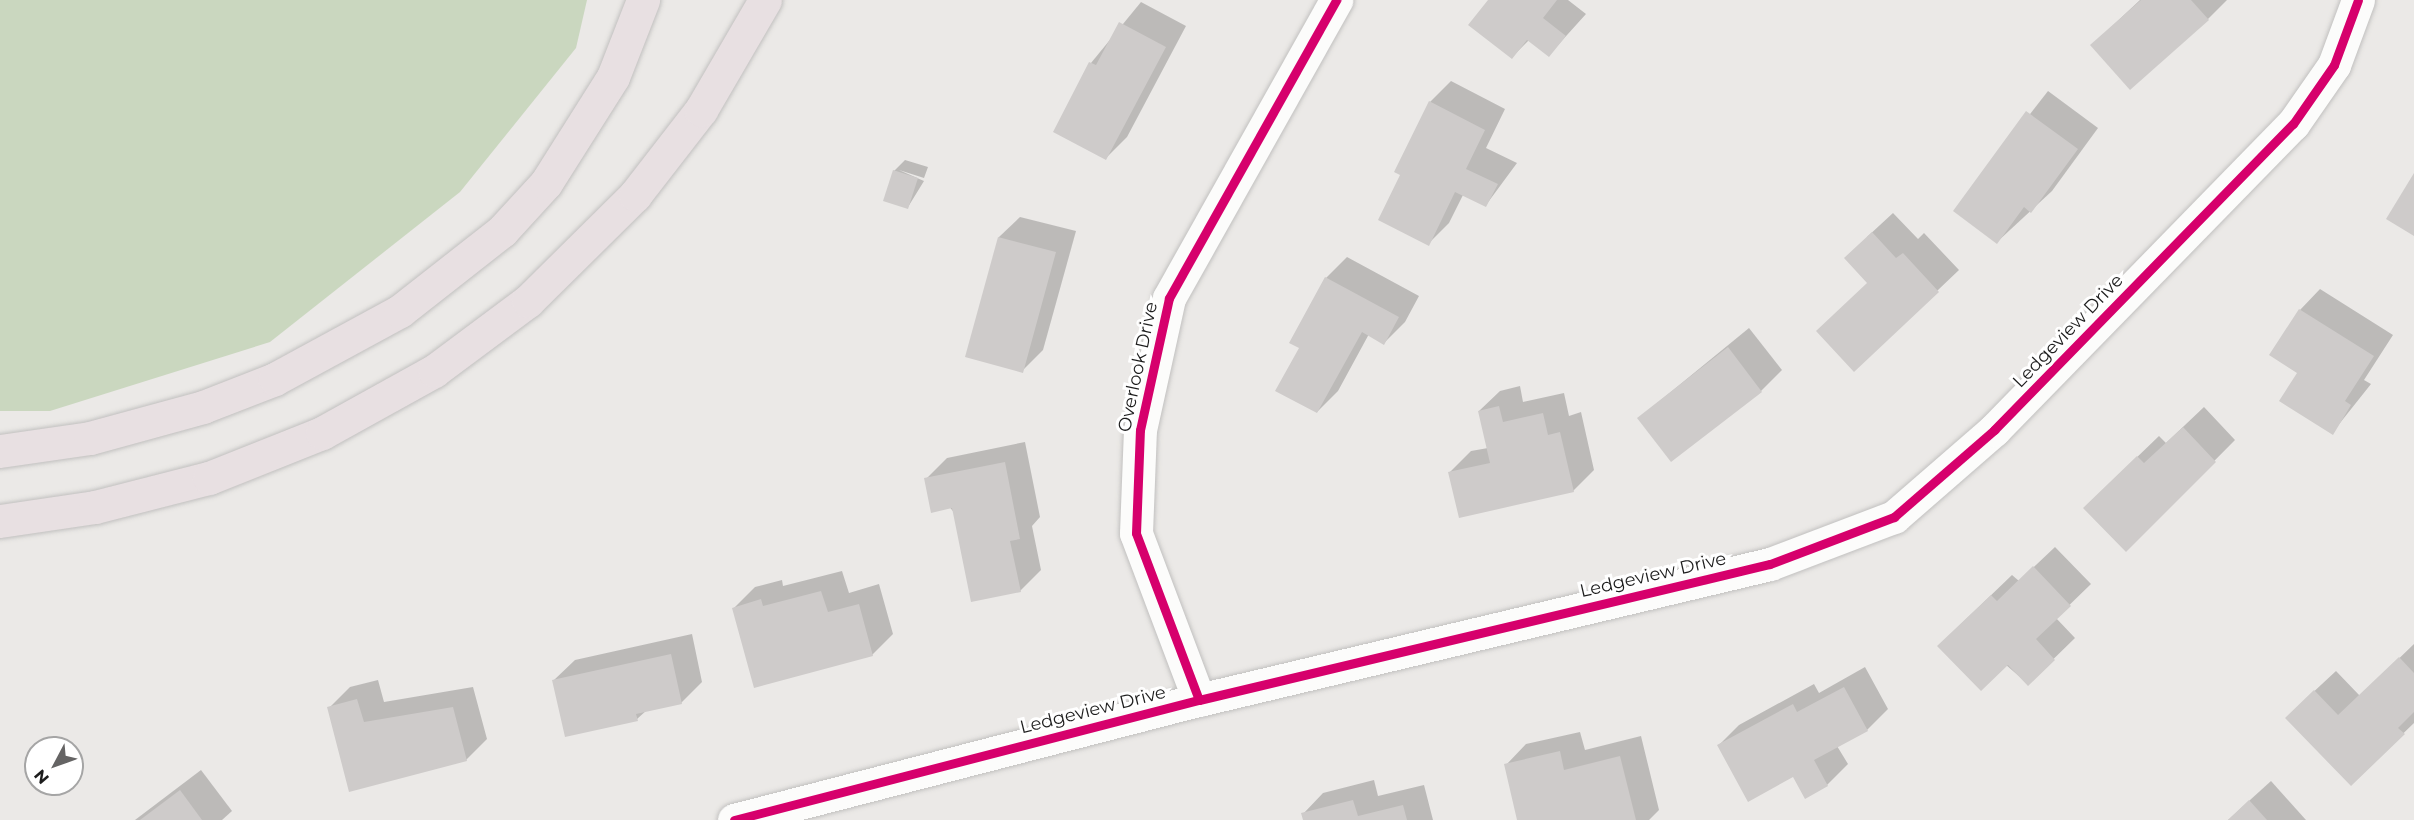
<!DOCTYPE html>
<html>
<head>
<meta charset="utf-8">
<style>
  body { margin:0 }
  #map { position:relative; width:2414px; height:820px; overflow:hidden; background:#ebe9e7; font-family:Montserrat,sans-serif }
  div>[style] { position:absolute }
  .forest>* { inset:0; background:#cad7bf }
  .shadow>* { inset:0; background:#0003 }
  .building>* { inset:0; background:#cecbca }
  .roads { filter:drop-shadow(0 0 2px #c1c0bf) drop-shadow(0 0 2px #c1c0bf) }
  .minor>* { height:33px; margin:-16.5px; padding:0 16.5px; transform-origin:16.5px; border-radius:16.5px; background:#fcfcfb }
  .motorway>* { height:33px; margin:-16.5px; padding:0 16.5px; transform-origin:16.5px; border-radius:16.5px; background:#e8e0e2 }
  .cycleway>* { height:9px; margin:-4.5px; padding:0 4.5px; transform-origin:4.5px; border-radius:4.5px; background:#d6006c }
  span { translate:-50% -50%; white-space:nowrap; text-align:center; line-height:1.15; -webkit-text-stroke:6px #fff; paint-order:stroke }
  .street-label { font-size:18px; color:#1d1d1d }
  .north { position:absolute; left:24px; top:736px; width:60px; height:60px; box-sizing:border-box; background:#fff; border:2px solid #a5a5a5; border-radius:50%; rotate:229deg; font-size:16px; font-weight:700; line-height:24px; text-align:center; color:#1d1d1d }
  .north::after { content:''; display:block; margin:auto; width:21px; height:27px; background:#656464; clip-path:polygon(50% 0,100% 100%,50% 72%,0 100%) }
</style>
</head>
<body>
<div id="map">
  <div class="forest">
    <i style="clip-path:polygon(0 0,587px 0,576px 48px,460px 192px,270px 342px,50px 411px,0 411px)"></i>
  </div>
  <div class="shadow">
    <i style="clip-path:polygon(1490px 0,1568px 0,1586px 14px,1549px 55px,1529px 40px,1512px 57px)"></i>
    <i style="clip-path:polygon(2140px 0,2227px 0,2208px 19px,2092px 45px)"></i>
    <i style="clip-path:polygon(1141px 2px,1186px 26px,1127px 137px,1106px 158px,1091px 63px)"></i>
    <i style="clip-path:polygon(1451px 81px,1505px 109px,1486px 148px,1517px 163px,1486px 205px,1463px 195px,1449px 223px,1428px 244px,1402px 175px,1430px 102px)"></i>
    <i style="clip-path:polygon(2048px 91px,2098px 128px,2052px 191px,1997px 242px,1955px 210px)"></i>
    <i style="clip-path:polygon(905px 160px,928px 167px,924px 178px,899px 170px,924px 181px,908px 207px,894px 171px)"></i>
    <i style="clip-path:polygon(1893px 213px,1918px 239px,1924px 233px,1959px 270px,1854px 370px,1869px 282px,1867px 237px)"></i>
    <i style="clip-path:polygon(1020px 217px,1076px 231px,1043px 350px,1022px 371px,967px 356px,999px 237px)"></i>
    <i style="clip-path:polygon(1347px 257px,1419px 296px,1405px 322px,1384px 343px,1369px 334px,1338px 391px,1317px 412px,1301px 347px,1291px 342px,1326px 278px)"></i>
    <i style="clip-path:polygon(2320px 289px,2393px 335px,2364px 380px,2371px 384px,2332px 433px,2299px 373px,2300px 310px)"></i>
    <i style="clip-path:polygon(1749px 328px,1782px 370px,1761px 391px,1639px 418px)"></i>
    <i style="clip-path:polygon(1520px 386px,1523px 402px,1564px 393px,1569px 416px,1581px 412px,1594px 470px,1573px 491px,1450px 472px,1471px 451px,1488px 448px,1479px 411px,1500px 391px)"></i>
    <i style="clip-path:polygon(2204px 407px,2235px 440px,2126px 550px,2106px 487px,2159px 436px,2166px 443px)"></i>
    <i style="clip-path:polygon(1025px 442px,1040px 517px,1032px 526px,1041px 570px,1020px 591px,926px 479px,947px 458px)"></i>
    <i style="clip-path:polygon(2055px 547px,2091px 584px,2056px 618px,2075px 638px,2028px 684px,1960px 625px,2012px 575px,2019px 581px)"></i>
    <i style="clip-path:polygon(842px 571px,849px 593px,879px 584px,893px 634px,872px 655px,734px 608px,755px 587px,782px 580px,783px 586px)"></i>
    <i style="clip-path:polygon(692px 634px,702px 682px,681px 703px,647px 710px,637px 719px,554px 680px,575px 660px)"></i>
    <i style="clip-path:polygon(2414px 644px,2414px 723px,2351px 784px,2308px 697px,2336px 671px,2360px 696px)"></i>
    <i style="clip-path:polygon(1865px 667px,1888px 709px,1867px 730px,1837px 746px,1848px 764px,1827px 785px,1719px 745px,1739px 725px,1814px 684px,1819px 693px)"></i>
    <i style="clip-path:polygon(378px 680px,384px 702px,473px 687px,487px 739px,466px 760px,350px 790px,329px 708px,350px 687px)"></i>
    <i style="clip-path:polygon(1580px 732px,1585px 750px,1641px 736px,1659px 810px,1649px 820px,1519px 820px,1506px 765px,1526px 744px)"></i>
    <i style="clip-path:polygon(201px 770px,232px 811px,222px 820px,135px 820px)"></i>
    <i style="clip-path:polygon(1374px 780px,1378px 796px,1424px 785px,1433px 820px,1304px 820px,1303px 814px,1323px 793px)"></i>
    <i style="clip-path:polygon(2271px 781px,2306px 820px,2228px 820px)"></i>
  </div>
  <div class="building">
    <i style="clip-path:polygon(1488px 0,1557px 0,1543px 18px,1566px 36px,1549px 57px,1527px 40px,1512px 59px,1468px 25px)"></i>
    <i style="clip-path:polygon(2141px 0,2191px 0,2209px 20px,2130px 90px,2090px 45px)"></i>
    <i style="clip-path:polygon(1119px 22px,1166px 47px,1106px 160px,1053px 132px,1089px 62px,1096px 65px)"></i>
    <i style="clip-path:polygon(1429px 101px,1485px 130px,1466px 169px,1498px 184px,1486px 207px,1455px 192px,1429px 246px,1378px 220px,1400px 175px,1394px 172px)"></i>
    <i style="clip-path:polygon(2026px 111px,2078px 149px,2031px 213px,2024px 207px,1997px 244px,1953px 211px)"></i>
    <i style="clip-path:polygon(893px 170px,918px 178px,908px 209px,883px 201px)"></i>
    <i style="clip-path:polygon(2414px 173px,2414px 236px,2386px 219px)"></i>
    <i style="clip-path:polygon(1872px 232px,1896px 258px,1903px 253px,1939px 292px,1854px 372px,1816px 331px,1867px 283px,1844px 258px)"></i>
    <i style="clip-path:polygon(998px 237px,1056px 252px,1023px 373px,965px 357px)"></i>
    <i style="clip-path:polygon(1325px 277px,1399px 317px,1384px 345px,1362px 332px,1317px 413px,1275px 391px,1299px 348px,1289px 343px)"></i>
    <i style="clip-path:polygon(2299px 309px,2374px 356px,2345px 401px,2351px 405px,2333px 435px,2279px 401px,2297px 373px,2269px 355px)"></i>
    <i style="clip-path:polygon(1728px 347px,1762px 392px,1671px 462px,1637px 418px)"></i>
    <i style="clip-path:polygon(1499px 406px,1503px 422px,1543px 413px,1548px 435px,1560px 432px,1574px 492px,1459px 518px,1448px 472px,1490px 463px,1478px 411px)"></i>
    <i style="clip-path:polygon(2183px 427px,2216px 462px,2126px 552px,2083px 508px,2137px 456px,2144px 463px)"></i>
    <i style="clip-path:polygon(1005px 462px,1020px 539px,1010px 541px,1021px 592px,971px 602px,952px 508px,931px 513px,924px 478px)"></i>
    <i style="clip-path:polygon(2033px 566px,2071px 606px,2036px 639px,2055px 660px,2028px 686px,2008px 665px,1981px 691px,1937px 646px,1991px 595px,1997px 601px)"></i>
    <i style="clip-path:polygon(821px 591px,828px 612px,859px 604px,873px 656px,754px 688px,732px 608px,761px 599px,763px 606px)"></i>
    <i style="clip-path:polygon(671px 654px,682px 704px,636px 714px,638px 721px,565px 737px,552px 680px)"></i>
    <i style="clip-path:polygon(2399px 657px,2414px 673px,2414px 712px,2398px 728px,2405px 734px,2351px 786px,2285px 718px,2314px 690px,2338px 715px)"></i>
    <i style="clip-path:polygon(1844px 687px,1868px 731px,1814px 760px,1828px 786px,1805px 799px,1793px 777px,1748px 802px,1717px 745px,1793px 704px,1797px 712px)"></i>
    <i style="clip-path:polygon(357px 699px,364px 722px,453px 707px,467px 761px,349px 792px,327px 707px)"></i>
    <i style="clip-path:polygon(1560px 751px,1564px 770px,1620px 756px,1636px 820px,1517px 820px,1504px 764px)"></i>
    <i style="clip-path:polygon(180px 790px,202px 820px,140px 820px)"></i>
    <i style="clip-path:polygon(1353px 800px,1358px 816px,1403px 805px,1407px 820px,1303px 820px,1301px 813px)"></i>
    <i style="clip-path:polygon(2249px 800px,2267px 820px,2228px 820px)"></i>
  </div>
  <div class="roads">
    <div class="minor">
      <i style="left:1199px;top:700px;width:178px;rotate:-110.7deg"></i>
      <i style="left:1136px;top:533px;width:103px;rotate:-87.8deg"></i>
      <i style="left:1140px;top:430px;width:135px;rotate:-77.6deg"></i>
      <i style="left:1169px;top:298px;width:342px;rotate:-60.7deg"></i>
      <i style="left:734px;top:820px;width:480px;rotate:-14.5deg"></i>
      <i style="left:1199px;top:700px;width:587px;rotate:-13.4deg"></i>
      <i style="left:1770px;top:564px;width:133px;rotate:-20.8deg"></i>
      <i style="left:1894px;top:517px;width:133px;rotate:-41deg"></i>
      <i style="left:1994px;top:430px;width:428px;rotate:-45.7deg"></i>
      <i style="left:2293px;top:124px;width:72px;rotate:-55.2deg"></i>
      <i style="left:2334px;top:65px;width:69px;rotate:-69.7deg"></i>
    </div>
    <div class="motorway">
      <i style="left:0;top:451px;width:91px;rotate:-8.2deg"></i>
      <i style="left:90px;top:438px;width:117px;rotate:-15.3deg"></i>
      <i style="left:203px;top:407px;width:77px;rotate:-21.3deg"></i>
      <i style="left:275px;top:379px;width:142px;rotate:-28.5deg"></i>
      <i style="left:400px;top:311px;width:130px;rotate:-38.1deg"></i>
      <i style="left:502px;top:231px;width:65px;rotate:-47.5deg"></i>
      <i style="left:546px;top:183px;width:125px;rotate:-57.7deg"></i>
      <i style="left:613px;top:77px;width:83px;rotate:-68.7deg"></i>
      <i style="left:0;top:521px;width:96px;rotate:-8.4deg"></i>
      <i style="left:95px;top:507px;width:118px;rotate:-14.3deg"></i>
      <i style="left:209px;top:478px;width:122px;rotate:-21.7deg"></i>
      <i style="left:322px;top:433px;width:128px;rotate:-29deg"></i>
      <i style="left:434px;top:371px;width:117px;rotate:-36.7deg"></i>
      <i style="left:528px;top:301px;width:151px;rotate:-44.7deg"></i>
      <i style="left:635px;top:195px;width:108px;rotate:-52.2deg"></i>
      <i style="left:701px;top:110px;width:127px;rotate:-59.8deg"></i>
    </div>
  </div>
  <div class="cycleway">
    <i style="left:1199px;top:700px;width:178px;rotate:-110.7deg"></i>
    <i style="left:1136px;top:533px;width:103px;rotate:-87.8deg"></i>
    <i style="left:1140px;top:430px;width:135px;rotate:-77.6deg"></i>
    <i style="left:1169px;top:298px;width:342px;rotate:-60.7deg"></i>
    <i style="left:734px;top:820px;width:480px;rotate:-14.5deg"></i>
    <i style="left:1199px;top:700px;width:587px;rotate:-13.4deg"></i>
    <i style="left:1770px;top:564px;width:133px;rotate:-20.8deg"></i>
    <i style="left:1894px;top:517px;width:133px;rotate:-41deg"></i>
    <i style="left:1994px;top:430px;width:428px;rotate:-45.7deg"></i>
    <i style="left:2293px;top:124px;width:72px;rotate:-55.2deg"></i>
    <i style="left:2334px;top:65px;width:69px;rotate:-69.7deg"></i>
  </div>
  <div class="street-label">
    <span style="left:2068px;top:331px;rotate:-46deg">Ledgeview Drive</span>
    <span style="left:1138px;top:367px;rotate:-78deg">Overlook Drive</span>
    <span style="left:1653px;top:575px;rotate:-13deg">Ledgeview Drive</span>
    <span style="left:1093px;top:710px;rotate:-14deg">Ledgeview Drive</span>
  </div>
  <div class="north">N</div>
</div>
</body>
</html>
